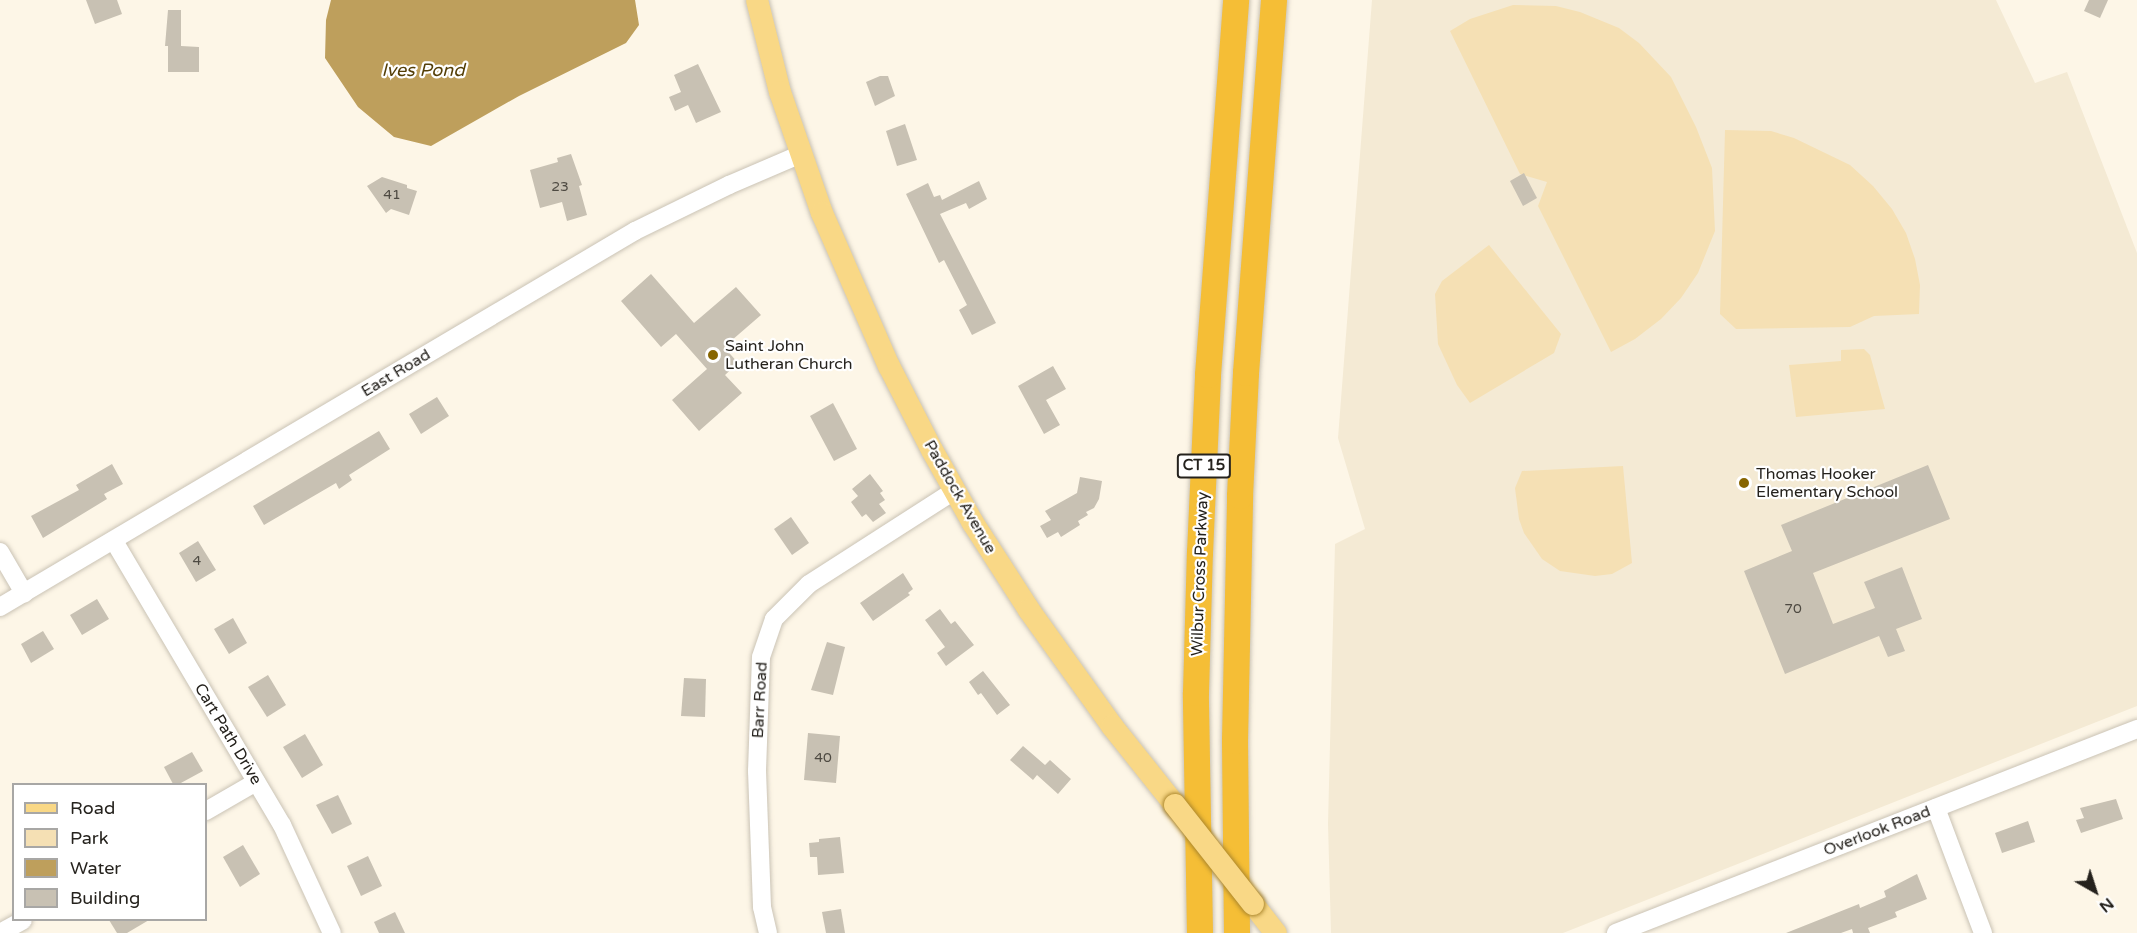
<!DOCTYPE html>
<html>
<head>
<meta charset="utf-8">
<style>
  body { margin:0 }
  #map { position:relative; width:2137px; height:933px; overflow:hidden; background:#fdf6e7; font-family:"Varela Round",sans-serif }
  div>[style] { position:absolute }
  .built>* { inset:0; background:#f4ead4 }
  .green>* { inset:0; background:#f5e0b4 }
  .water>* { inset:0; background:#be9f5c }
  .building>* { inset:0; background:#c8c1b3 }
  .roads { filter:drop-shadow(0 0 2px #cac3b5) drop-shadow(0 0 2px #cac3b5) }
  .minor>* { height:18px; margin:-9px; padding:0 9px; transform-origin:9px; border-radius:9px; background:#fff }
  .major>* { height:22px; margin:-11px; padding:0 11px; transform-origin:11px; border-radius:11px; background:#f9d886 }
  .highway>* { height:26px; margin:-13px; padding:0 13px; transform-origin:13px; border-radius:13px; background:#f5be36 }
  .bridges { filter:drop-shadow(0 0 2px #ac872d) drop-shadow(0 0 2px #ac872d) }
  .major-bridge>* { height:22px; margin:-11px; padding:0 11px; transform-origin:11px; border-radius:11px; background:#f9d886 }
  .dots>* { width:16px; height:16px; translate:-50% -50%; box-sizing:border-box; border:3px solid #fff; border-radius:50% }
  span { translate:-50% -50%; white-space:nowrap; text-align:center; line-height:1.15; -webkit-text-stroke:4.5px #fff; paint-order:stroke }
  .number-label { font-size:14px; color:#4e4a42 }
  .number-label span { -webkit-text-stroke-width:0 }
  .shield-label span { padding:2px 4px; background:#fff; border:2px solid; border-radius:4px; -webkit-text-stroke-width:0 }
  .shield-label { font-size:15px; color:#25221d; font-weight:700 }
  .poi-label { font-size:16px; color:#25221d }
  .left { translate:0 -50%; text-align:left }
  .street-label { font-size:16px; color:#25221d }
  .water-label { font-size:18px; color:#553f07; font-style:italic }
  .legend { position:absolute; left:12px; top:783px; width:195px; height:138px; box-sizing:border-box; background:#fff; border:2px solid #a8a7a5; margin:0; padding:8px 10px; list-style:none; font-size:18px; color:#25221d }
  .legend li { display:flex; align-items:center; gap:12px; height:30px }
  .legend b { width:30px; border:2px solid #a8a7a5 }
  .north { position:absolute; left:2065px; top:861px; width:60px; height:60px; -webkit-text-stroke:4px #fff; paint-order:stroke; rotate:141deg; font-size:16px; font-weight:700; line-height:24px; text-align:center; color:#25221d }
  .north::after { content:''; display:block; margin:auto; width:21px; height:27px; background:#25221d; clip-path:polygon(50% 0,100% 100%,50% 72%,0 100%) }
</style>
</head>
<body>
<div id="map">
  <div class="built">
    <i style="clip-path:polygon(1372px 0,1996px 0,2035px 83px,2067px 72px,2137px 253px,2137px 706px,1563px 933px,1331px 933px,1328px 824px,1335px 544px,1365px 529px,1338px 438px)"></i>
  </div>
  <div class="green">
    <i style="clip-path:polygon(1513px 5px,1556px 6px,1580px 12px,1619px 28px,1639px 43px,1671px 77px,1696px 127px,1712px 168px,1715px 231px,1698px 273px,1681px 298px,1661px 319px,1635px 339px,1611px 352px,1538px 206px,1547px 182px,1520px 174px,1450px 31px,1470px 19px)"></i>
    <i style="clip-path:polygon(1725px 130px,1771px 131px,1794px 138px,1850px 165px,1873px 186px,1892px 209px,1906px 233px,1915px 259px,1920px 285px,1919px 314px,1874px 316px,1850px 327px,1736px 329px,1720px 314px)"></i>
    <i style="clip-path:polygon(1489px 245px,1561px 334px,1554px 353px,1470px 403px,1457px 385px,1438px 344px,1435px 294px,1442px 281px)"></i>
    <i style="clip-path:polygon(1864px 349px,1870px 355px,1885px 409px,1796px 417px,1789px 365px,1841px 361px,1841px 350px)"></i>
    <i style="clip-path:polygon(1623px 466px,1632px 563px,1612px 574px,1595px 576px,1560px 571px,1542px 559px,1524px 533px,1519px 519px,1515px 488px,1522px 471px)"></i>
  </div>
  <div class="water">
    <i style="clip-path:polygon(331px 0,635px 0,639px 25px,626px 43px,519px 96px,431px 146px,394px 137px,358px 107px,325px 58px,326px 20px)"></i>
  </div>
  <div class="building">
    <i style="clip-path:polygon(86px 0,117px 0,122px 14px,95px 24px)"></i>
    <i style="clip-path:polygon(2089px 0,2108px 0,2100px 18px,2084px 11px)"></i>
    <i style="clip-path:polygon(168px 10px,181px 10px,181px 46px,199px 47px,199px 72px,168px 72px,168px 46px,165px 46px)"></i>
    <i style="clip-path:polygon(698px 64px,721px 112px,696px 123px,688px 105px,675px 111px,669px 97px,681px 92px,674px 75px)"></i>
    <i style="clip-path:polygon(880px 76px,888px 76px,895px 96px,875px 106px,866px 82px)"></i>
    <i style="clip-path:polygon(905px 124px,917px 160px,897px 166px,886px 131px)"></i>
    <i style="clip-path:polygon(571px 154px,582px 185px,579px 186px,587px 215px,567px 221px,562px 202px,540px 208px,530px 170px,558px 162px,557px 158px)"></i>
    <i style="clip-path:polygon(1524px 173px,1537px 198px,1523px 206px,1510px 181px)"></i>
    <i style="clip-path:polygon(382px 177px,407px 185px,407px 188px,417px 191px,409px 215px,391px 209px,386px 213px,367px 186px)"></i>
    <i style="clip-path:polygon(979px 181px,987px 199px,969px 209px,966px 203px,940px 214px,996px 323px,972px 335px,959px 310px,967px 305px,944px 260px,939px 263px,906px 194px,928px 183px,934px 197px,940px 195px,942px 200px)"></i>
    <i style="clip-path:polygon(651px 274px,694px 323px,736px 287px,761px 315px,724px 347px,738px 363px,725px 375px,742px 393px,699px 431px,672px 400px,707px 369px,676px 334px,661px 347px,621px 301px)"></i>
    <i style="clip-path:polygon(1053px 366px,1066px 389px,1046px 400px,1060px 425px,1044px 434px,1018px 386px)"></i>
    <i style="clip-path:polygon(437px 397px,449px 416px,421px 434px,409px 414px)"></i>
    <i style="clip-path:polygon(833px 403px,857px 449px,834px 461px,810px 416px)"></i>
    <i style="clip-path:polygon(379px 431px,390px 449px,349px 475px,352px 480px,339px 489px,336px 483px,264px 525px,253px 506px)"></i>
    <i style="clip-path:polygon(112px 464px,123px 484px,104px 494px,107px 499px,43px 538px,31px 516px,79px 490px,76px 485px)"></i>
    <i style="clip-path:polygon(1928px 465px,1950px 519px,1813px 573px,1833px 624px,1875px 608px,1864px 582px,1902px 567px,1922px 619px,1896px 629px,1905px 651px,1888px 657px,1879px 636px,1785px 674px,1744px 571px,1792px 551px,1781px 525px)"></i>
    <i style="clip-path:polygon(870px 474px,883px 491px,880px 493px,885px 500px,879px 504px,886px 513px,873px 522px,866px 514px,862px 517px,851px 502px,858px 496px,852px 489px)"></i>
    <i style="clip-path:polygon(1080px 477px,1102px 481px,1099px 499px,1094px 508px,1086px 512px,1088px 515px,1078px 521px,1080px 525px,1061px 537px,1058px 532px,1047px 538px,1040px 526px,1051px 520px,1045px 511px,1077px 493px)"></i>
    <i style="clip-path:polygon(791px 517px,809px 543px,792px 555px,774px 529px)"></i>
    <i style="clip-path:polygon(198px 541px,216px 570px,196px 582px,179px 553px)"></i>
    <i style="clip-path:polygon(903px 573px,913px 589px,908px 593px,910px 595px,873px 621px,860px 603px)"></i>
    <i style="clip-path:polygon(97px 599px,109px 619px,82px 635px,70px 615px)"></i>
    <i style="clip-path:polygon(940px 609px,951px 624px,955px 621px,974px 645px,946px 666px,937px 653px,945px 647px,925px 620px)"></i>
    <i style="clip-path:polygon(233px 618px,247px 643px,229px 654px,214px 629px)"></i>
    <i style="clip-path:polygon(43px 631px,54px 649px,31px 663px,21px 644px)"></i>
    <i style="clip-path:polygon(827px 642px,845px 647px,833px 695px,811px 690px)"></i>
    <i style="clip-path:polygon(983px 671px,1010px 705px,997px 715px,981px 693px,978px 695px,969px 682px)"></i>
    <i style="clip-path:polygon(268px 675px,286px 705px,267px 717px,248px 687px)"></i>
    <i style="clip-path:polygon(684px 678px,706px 679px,705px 717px,681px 716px)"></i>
    <i style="clip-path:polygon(808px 733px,840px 736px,836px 783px,804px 780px)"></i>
    <i style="clip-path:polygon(305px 734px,323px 765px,302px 778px,283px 747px)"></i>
    <i style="clip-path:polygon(1023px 746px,1045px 765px,1050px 760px,1071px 779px,1058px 794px,1037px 775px,1033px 780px,1010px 760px)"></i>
    <i style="clip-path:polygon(192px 752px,203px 771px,179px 784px,173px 784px,164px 767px)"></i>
    <i style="clip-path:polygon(338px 795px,352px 824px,332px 834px,316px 805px)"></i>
    <i style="clip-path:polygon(2116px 799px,2123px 819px,2081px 833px,2076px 820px,2084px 818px,2080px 808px)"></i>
    <i style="clip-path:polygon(2028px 821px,2035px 842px,2002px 853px,1995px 833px)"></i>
    <i style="clip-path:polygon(840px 837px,844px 873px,818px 875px,817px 857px,810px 857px,809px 843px,819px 842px,819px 839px)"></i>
    <i style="clip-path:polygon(243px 845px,260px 874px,240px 887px,223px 857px)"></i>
    <i style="clip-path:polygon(368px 856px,382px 886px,361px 896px,347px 866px)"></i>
    <i style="clip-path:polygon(1917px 874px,1927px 899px,1895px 912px,1897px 917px,1868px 928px,1870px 933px,1853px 933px,1852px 929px,1841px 933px,1786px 933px,1859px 904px,1860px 908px,1886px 897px,1884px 891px)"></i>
    <i style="clip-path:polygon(841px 909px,845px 933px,826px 933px,822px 912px)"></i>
    <i style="clip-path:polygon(395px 912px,405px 933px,379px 933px,374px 922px)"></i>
    <i style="clip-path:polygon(109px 920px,149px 920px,127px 933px,117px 933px)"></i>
  </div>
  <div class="roads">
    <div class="minor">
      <i style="left:114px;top:541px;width:330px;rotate:59.4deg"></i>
      <i style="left:282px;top:825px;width:119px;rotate:65.2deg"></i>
      <i style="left:0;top:552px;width:48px;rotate:59.7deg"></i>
      <i style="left:0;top:607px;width:738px;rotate:-30.63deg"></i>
      <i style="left:635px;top:231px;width:105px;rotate:-26.1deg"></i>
      <i style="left:729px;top:185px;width:78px;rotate:-23.3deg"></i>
      <i style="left:1936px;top:808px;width:134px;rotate:69.4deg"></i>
      <i style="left:206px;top:811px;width:58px;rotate:-30.1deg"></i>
      <i style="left:0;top:933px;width:26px;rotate:-29deg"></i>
      <i style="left:768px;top:933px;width:27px;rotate:-103deg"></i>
      <i style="left:762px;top:907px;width:136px;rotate:-92.1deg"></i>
      <i style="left:757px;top:771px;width:114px;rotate:-88deg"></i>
      <i style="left:761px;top:657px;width:40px;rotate:-71.1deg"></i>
      <i style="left:774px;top:619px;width:49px;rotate:-45deg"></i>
      <i style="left:809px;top:584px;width:172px;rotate:-32.7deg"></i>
      <i style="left:1616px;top:933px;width:560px;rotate:-21.38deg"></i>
    </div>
    <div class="major">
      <i style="left:757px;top:0;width:95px;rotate:76deg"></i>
      <i style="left:780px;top:92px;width:128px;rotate:70.9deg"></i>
      <i style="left:822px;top:213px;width:167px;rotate:66.4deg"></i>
      <i style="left:889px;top:366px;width:94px;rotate:62.9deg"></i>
      <i style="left:932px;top:450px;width:84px;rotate:60.7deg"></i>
      <i style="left:973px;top:523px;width:103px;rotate:57.2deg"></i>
      <i style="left:1029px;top:610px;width:143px;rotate:54.4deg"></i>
      <i style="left:1112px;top:726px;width:101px;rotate:51.4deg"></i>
      <i style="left:1253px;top:904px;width:37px;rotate:52deg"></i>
    </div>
    <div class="highway">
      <i style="left:1200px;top:933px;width:240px;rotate:-91deg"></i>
      <i style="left:1196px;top:693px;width:140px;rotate:-88.4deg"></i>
      <i style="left:1200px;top:553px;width:178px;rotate:-87.4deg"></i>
      <i style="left:1208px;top:375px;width:376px;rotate:-85.7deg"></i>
      <i style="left:1237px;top:933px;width:192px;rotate:-90.6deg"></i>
      <i style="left:1235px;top:741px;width:245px;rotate:-88.8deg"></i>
      <i style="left:1240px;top:496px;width:123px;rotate:-87.2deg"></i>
      <i style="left:1246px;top:373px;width:374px;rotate:-85.7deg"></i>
    </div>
  </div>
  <div class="bridges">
    <div class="major-bridge">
      <i style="left:1175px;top:805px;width:126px;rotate:51.8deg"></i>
    </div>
  </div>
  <div class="dots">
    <i style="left:713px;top:355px;background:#876500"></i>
    <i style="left:1744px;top:483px;background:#876500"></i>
  </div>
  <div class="number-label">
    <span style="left:560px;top:187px">23</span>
    <span style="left:392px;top:195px">41</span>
    <span style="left:197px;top:561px">4</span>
    <span style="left:1793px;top:609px">70</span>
    <span style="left:823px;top:758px">40</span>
  </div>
  <div class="shield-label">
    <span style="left:1204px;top:466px">CT 15</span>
  </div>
  <div class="poi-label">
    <span class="left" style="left:725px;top:355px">Saint John<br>Lutheran Church</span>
    <span class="left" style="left:1756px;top:483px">Thomas Hooker<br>Elementary School</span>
  </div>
  <div class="street-label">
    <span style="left:396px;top:373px;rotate:-31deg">East Road</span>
    <span style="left:960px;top:497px;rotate:60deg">Paddock Avenue</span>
    <span style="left:1200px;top:574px;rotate:-88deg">Wilbur Cross Parkway</span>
    <span style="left:760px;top:700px;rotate:-87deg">Barr Road</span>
    <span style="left:228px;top:734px;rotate:59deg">Cart Path Drive</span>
    <span style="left:1877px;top:831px;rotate:-21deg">Overlook Road</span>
  </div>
  <div class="water-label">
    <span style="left:423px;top:70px">Ives Pond</span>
  </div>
  <ul class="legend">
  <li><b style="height:8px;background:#f9d886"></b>Road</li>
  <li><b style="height:16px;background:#f5e0b4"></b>Park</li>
  <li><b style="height:16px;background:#be9f5c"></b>Water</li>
  <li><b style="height:16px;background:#c8c1b3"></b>Building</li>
  </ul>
  <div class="north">N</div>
</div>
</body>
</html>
